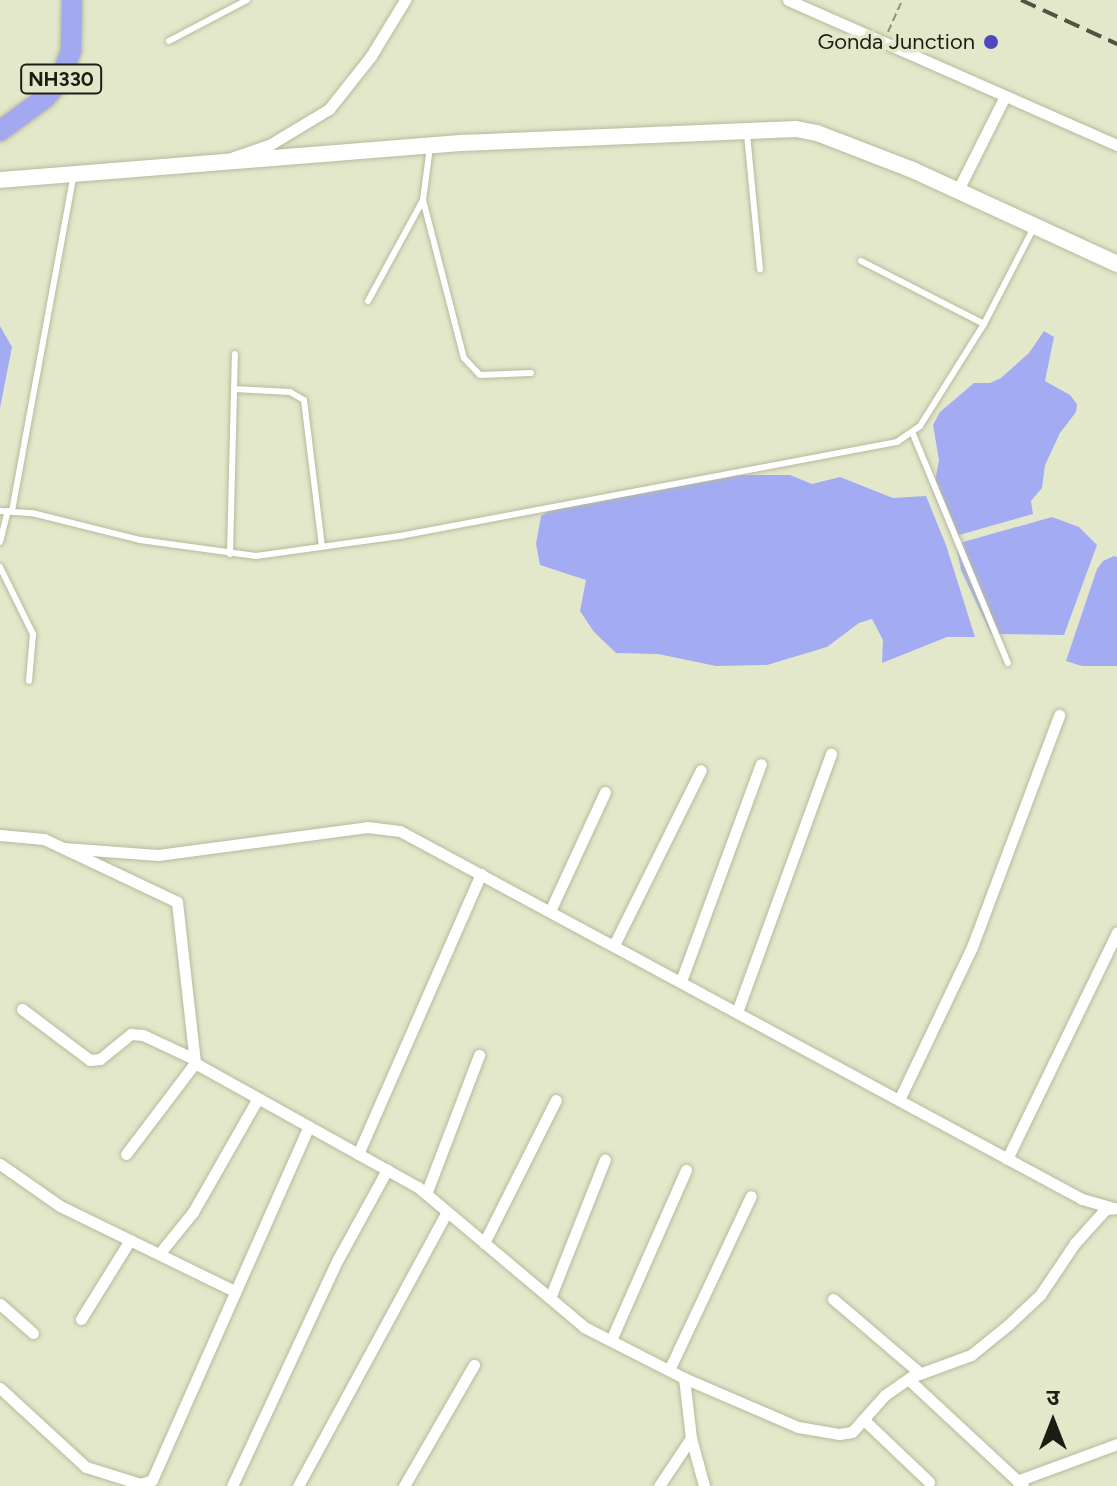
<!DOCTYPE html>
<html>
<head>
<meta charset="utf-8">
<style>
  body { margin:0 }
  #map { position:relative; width:1117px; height:1486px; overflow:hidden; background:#e4e8ca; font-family:Figtree,"Noto Sans Devanagari",sans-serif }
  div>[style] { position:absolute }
  .water>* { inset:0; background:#a3abf3 }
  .path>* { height:2px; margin-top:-1px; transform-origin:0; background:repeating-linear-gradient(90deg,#8f927c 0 8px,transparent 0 12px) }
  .roads { filter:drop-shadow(0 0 2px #b6ba9d) drop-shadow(0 0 2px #b6ba9d) }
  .lane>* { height:6px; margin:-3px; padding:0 3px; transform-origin:3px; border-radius:3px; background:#fff }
  .street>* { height:11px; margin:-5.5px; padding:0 5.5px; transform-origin:5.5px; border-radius:5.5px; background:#fff }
  .secondary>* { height:16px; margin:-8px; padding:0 8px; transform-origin:8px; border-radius:8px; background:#fff }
  .highway>* { height:20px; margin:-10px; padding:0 10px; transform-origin:10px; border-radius:10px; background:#a2a9f0 }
  .rail>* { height:4px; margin-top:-2px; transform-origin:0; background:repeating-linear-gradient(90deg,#515343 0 16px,transparent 0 24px) }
  .dots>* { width:22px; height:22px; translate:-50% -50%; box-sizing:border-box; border:4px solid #e4e8ca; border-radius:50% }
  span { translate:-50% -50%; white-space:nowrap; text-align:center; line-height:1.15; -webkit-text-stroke:7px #e4e8ca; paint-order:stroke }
  .shield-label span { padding:2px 6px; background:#e4e8ca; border:2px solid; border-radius:6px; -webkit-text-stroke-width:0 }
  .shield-label { font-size:20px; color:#1d1e13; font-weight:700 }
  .poi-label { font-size:22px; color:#1d1e13 }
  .right { translate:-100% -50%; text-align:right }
  .north { position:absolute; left:1013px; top:1382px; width:80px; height:80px; -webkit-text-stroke:6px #e4e8ca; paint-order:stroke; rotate:0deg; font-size:22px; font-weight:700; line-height:32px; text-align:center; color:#1d1e13 }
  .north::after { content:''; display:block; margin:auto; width:28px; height:36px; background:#1d1e13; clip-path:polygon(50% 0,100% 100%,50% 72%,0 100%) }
</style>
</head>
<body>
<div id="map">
  <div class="water">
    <i style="clip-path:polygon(0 326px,12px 347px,0 408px)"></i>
    <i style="clip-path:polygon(1044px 331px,1054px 337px,1045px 381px,1070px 395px,1077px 404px,1076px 412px,1060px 433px,1045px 465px,1042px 488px,1031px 501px,1033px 514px,952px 537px,933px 492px,939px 460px,933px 425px,940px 412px,974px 383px,990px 383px,1001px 378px,1029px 353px)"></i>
    <i style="clip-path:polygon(737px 475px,790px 475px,812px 484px,840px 477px,893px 498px,926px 496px,946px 545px,975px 637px,947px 637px,882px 663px,883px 640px,872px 619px,859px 623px,827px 647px,767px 665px,716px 666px,658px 654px,616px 653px,594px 632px,580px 611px,586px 580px,540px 565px,536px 544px,541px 516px,559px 504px)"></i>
    <i style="clip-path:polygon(1052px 517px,1079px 527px,1097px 545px,1064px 635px,991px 634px,961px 570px,956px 544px)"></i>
    <i style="clip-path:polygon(1114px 556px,1117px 557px,1117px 666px,1082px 666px,1066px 661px,1097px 569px,1103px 561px)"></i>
  </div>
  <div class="path">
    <i style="left:888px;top:32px;width:35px;rotate:-66deg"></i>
  </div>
  <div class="roads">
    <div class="lane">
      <i style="left:169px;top:41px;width:88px;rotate:-27.7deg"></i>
      <i style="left:747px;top:134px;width:136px;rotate:84.5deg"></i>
      <i style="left:423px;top:200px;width:163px;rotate:75.5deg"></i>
      <i style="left:464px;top:358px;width:23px;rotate:47deg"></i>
      <i style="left:480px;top:375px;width:51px;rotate:-2.2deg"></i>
      <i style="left:861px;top:261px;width:138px;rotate:27.1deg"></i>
      <i style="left:368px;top:301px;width:115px;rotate:-61.4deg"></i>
      <i style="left:423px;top:200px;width:53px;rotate:-82.5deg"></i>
      <i style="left:234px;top:389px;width:56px;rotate:3.1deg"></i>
      <i style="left:290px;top:392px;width:16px;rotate:30deg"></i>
      <i style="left:304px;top:400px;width:148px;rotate:83deg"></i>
      <i style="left:913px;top:434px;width:248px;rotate:67.5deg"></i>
      <i style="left:0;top:511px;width:32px;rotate:4deg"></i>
      <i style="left:32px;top:513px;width:111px;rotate:14deg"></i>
      <i style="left:140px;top:540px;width:117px;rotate:7.9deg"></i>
      <i style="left:256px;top:556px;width:145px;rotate:-7.9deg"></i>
      <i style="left:400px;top:536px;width:506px;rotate:-10.71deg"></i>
      <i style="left:897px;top:442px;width:28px;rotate:-35deg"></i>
      <i style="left:920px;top:426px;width:120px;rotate:-57.9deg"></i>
      <i style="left:984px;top:324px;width:107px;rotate:-62.7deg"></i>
      <i style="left:12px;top:511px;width:339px;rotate:-79.6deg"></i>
      <i style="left:0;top:542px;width:32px;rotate:-76deg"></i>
      <i style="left:230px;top:554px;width:200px;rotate:-88.6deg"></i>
      <i style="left:0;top:567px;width:75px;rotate:63.8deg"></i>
      <i style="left:33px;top:634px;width:47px;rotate:94.9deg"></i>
    </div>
    <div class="street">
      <i style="left:788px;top:0;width:360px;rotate:23.8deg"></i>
      <i style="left:234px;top:157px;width:39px;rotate:-19deg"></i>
      <i style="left:271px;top:144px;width:68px;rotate:-31.1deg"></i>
      <i style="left:329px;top:109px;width:68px;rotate:-51.6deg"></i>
      <i style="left:371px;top:56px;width:66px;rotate:-58.7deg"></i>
      <i style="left:958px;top:190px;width:105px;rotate:-63.4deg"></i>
      <i style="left:0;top:835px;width:44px;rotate:5.2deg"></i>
      <i style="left:44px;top:839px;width:147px;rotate:25.3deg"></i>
      <i style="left:177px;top:902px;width:162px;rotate:83.6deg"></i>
      <i style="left:195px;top:1063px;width:255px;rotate:29.1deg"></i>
      <i style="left:418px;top:1187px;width:217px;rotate:40.1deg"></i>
      <i style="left:584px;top:1327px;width:112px;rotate:27deg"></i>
      <i style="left:684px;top:1378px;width:60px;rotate:83.3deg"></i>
      <i style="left:691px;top:1438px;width:58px;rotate:123.7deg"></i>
      <i style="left:64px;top:848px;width:94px;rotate:4.3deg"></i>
      <i style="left:158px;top:855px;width:211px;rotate:-7.6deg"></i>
      <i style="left:367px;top:827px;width:33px;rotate:7deg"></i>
      <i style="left:400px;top:831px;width:775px;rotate:28.35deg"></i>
      <i style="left:1082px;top:1199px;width:33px;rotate:16deg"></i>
      <i style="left:550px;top:911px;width:131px;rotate:-65.2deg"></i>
      <i style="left:614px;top:945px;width:195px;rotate:-63.6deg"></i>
      <i style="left:681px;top:981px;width:231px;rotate:-69.8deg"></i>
      <i style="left:22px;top:1009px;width:85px;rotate:36.9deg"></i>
      <i style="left:90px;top:1060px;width:10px;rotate:-6deg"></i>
      <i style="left:100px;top:1059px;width:40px;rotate:-39deg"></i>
      <i style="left:131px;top:1034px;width:12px;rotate:5deg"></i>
      <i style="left:143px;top:1035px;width:56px;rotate:25.2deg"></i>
      <i style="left:737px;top:1012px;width:275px;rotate:-70deg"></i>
      <i style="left:899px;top:1100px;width:170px;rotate:-64.5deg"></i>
      <i style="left:972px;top:947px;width:248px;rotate:-69.4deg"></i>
      <i style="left:126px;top:1154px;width:114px;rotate:-52.8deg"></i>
      <i style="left:358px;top:1154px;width:306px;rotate:-66.3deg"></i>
      <i style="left:1007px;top:1159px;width:252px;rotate:-64.1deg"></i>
      <i style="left:0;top:1164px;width:73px;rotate:35deg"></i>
      <i style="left:60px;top:1206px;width:194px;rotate:26deg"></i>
      <i style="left:426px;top:1194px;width:149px;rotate:-69.1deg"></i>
      <i style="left:484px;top:1243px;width:160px;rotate:-63.3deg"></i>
      <i style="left:159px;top:1254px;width:54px;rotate:-51deg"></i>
      <i style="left:193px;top:1212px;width:131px;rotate:-60.3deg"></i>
      <i style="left:550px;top:1298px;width:149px;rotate:-68.4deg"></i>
      <i style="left:833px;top:1299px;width:114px;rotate:40.4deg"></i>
      <i style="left:0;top:1304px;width:44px;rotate:41.3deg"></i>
      <i style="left:81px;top:1319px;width:93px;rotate:-58.2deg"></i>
      <i style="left:611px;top:1340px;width:186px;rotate:-66.2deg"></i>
      <i style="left:669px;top:1370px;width:192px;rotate:-64.8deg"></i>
      <i style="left:684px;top:1378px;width:124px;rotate:23.3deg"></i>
      <i style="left:798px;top:1427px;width:42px;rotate:9.7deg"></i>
      <i style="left:839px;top:1434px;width:13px;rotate:-9deg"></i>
      <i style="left:852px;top:1432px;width:50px;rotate:-48.3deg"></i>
      <i style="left:885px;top:1395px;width:32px;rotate:-35deg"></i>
      <i style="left:911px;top:1377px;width:64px;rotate:-20.1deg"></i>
      <i style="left:971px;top:1355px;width:48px;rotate:-39deg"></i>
      <i style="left:1008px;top:1325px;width:44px;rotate:-43.2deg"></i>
      <i style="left:1040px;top:1295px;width:63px;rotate:-56.1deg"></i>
      <i style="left:1075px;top:1243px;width:39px;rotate:-48deg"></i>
      <i style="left:1101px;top:1214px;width:7px;rotate:-45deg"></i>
      <i style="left:1106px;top:1209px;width:10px;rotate:-6deg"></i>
      <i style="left:908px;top:1379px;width:157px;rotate:42.9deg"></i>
      <i style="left:0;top:1388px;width:117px;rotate:42.6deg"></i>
      <i style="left:86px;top:1467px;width:58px;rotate:17.2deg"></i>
      <i style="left:141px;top:1484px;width:12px;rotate:-20deg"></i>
      <i style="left:152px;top:1480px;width:387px;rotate:-66.1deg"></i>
      <i style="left:864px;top:1420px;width:90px;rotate:43.6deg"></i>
      <i style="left:691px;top:1438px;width:50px;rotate:74.8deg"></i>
      <i style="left:1017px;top:1481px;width:107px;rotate:-20.3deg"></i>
      <i style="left:232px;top:1486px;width:251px;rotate:-65deg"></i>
      <i style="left:338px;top:1259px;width:102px;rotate:-61.2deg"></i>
      <i style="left:298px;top:1486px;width:312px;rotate:-61.5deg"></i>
      <i style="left:404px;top:1486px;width:140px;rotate:-60deg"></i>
    </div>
    <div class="secondary">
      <i style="left:0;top:180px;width:463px;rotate:-4.6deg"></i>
      <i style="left:462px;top:143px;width:334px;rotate:-2.4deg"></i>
      <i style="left:796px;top:129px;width:21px;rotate:11deg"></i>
      <i style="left:817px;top:133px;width:103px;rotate:21.1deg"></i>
      <i style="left:913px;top:170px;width:225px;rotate:24.7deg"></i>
    </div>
    <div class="highway">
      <i style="left:0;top:131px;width:56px;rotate:-36.3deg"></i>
      <i style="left:45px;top:98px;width:23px;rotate:-49deg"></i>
      <i style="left:60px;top:81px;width:33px;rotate:-70deg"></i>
      <i style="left:71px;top:50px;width:50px;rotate:-88.9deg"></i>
    </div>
  </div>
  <div class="rail">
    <i style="left:1021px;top:0;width:106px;rotate:24.6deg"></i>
  </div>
  <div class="dots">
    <i style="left:991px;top:42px;background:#4e48bf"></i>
  </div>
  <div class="shield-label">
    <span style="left:61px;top:79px">NH330</span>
  </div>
  <div class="poi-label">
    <span class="right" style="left:975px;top:42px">Gonda Junction</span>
  </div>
  <div class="north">उ</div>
</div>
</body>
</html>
